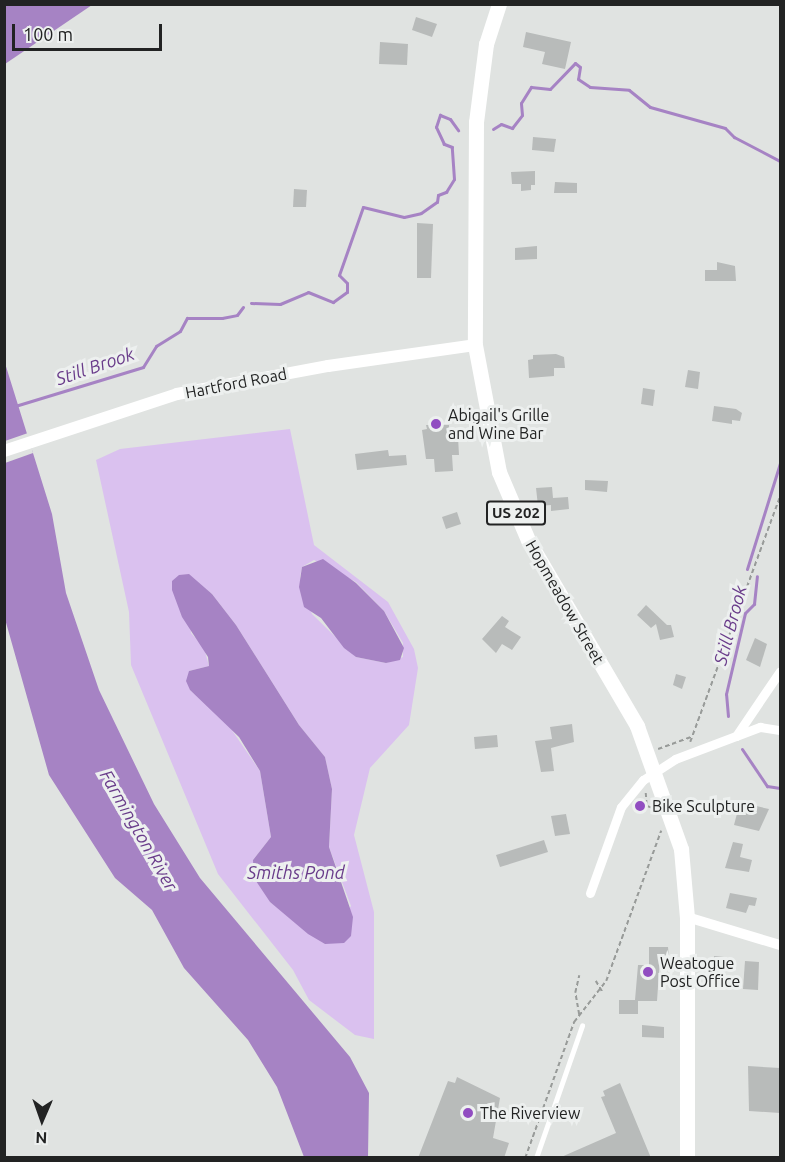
<!DOCTYPE html>
<html>
<head>
<meta charset="utf-8">
<style>
  body { margin:0 }
  #map { position:relative; width:785px; height:1162px; overflow:hidden; background:#e0e3e1; font-family:Ubuntu,sans-serif }
  div>[style] { position:absolute }
  .green>* { inset:0; background:#dac1ef }
  .water>* { inset:0; background:#a683c4 }
  .pier>* { inset:0; background:#e0e3e1 }
  .stream>* { height:3px; margin:-1.5px; padding:0 1.5px; transform-origin:1.5px; border-radius:1.5px; background:#a683c4 }
  .building>* { inset:0; background:#b8bbba }
  .path>* { height:1.5px; margin-top:-0.75px; transform-origin:0; background:repeating-linear-gradient(90deg,#989b99 0 4.5px,transparent 0 7.5px) }
  .service>* { height:4.5px; margin:-2.25px; padding:0 2.25px; transform-origin:2.25px; border-radius:2.25px; background:#fff }
  .minor>* { height:9px; margin:-4.5px; padding:0 4.5px; transform-origin:4.5px; border-radius:4.5px; background:#fff }
  .tertiary>* { height:10px; margin:-5px; padding:0 5px; transform-origin:5px; border-radius:5px; background:#fff }
  .secondary>* { height:12px; margin:-6px; padding:0 6px; transform-origin:6px; border-radius:6px; background:#fff }
  .trunk>* { height:15px; margin:-7.5px; padding:0 7.5px; transform-origin:7.5px; border-radius:7.5px; background:#fff }
  .dots>* { width:16px; height:16px; translate:-50% -50%; box-sizing:border-box; border:3px solid #edf0ef; border-radius:50% }
  span { translate:-50% -50%; white-space:nowrap; text-align:center; line-height:1.15; -webkit-text-stroke:6px #edf0ef; paint-order:stroke }
  .shield-label span { padding:2px 4px; background:#edf0ef; border:2px solid; border-radius:4px; -webkit-text-stroke-width:0 }
  .shield-label { font-size:15px; color:#222323; font-weight:700 }
  .street-label { font-size:16px; color:#222323 }
  .poi-label { font-size:16px; color:#222323 }
  .left { translate:0 -50%; text-align:left }
  .water-label { font-size:18px; color:#693b8a; font-style:italic }
  .frame { position:absolute; inset:0; border:6px solid #222323; pointer-events:none }
  .north { position:absolute; left:12px; top:1090px; width:60px; height:60px; -webkit-text-stroke:4px #edf0ef; paint-order:stroke; rotate:182deg; font-size:16px; font-weight:700; line-height:24px; text-align:center; color:#222323 }
  .north::after { content:''; display:block; margin:auto; width:21px; height:27px; background:#222323; clip-path:polygon(50% 0,100% 100%,50% 72%,0 100%) }
  .scale { position:absolute; left:12px; top:24px; width:150px; height:27px; box-sizing:border-box; border:3px solid #222323; border-top:0; padding-left:8px; font-size:18px; line-height:21px; white-space:nowrap; color:#222323; -webkit-text-stroke:4px #edf0ef; paint-order:stroke }
</style>
</head>
<body>
<div id="map">
  <div class="green">
    <i style="clip-path:polygon(evenodd,290px 429px,314px 545px,388px 602px,414px 649px,418px 668px,409px 725px,370px 768px,354px 835px,374px 912px,374px 1039px,355px 1035px,309px 1000px,293px 970px,218px 874px,131px 665px,129px 612px,96px 460px,120px 449px,290px 429px,314px 560px,356px 582px,384px 611px,403px 643px,403px 657px,386px 663px,356px 657px,312px 614px,300px 577px,302px 567px,314px 560px,290px 429px,189px 575px,212px 594px,236px 625px,299px 725px,325px 757px,332px 789px,329px 847px,351px 906px,325px 944px,270px 902px,253px 860px,271px 837px,260px 771px,227px 723px,190px 690px,189px 671px,209px 666px,204px 648px,191px 633px,189px 575px)"></i>
  </div>
  <div class="water">
    <i style="clip-path:polygon(5px 4px,92px 4px,92px 5px,5px 64px)"></i>
    <i style="clip-path:polygon(4px 360px,52px 514px,66px 593px,99px 690px,154px 804px,200px 878px,350px 1057px,369px 1093px,368px 1157px,304px 1157px,277px 1087px,248px 1040px,184px 968px,152px 910px,115px 878px,49px 775px,5px 619px)"></i>
    <i style="clip-path:polygon(323px 559px,356px 583px,384px 611px,404px 648px,400px 660px,386px 663px,356px 657px,344px 648px,321px 618px,304px 607px,299px 587px,302px 567px)"></i>
    <i style="clip-path:polygon(189px 574px,212px 594px,236px 625px,299px 725px,325px 757px,332px 789px,329px 847px,353px 917px,351px 936px,344px 943px,325px 944px,308px 934px,270px 902px,254px 878px,253px 860px,271px 837px,260px 771px,239px 737px,190px 690px,186px 681px,189px 671px,209px 666px,208px 657px,182px 617px,172px 590px,172px 581px,179px 575px)"></i>
  </div>
  <div class="pier">
    <i style="clip-path:polygon(28px 433px,33px 453px,5px 463px,5px 441px)"></i>
  </div>
  <div class="stream">
    <i style="left:493px;top:129px;width:9px;rotate:-32deg"></i>
    <i style="left:501px;top:124px;width:12px;rotate:20deg"></i>
    <i style="left:512px;top:128px;width:16px;rotate:-52deg"></i>
    <i style="left:522px;top:115px;width:12px;rotate:-95deg"></i>
    <i style="left:521px;top:103px;width:19px;rotate:-58deg"></i>
    <i style="left:531px;top:87px;width:19px;rotate:6deg"></i>
    <i style="left:550px;top:89px;width:36px;rotate:-46deg"></i>
    <i style="left:575px;top:63px;width:6px;rotate:39deg"></i>
    <i style="left:580px;top:67px;width:12px;rotate:99deg"></i>
    <i style="left:578px;top:79px;width:14px;rotate:34deg"></i>
    <i style="left:590px;top:87px;width:39px;rotate:4deg"></i>
    <i style="left:629px;top:90px;width:27px;rotate:39deg"></i>
    <i style="left:650px;top:107px;width:78px;rotate:15.6deg"></i>
    <i style="left:725px;top:128px;width:13px;rotate:45deg"></i>
    <i style="left:734px;top:137px;width:52px;rotate:27.6deg"></i>
    <i style="left:251px;top:303px;width:29px;rotate:2deg"></i>
    <i style="left:280px;top:304px;width:30px;rotate:-23deg"></i>
    <i style="left:308px;top:292px;width:27px;rotate:22deg"></i>
    <i style="left:333px;top:302px;width:17px;rotate:-36deg"></i>
    <i style="left:347px;top:292px;width:9px;rotate:-90deg"></i>
    <i style="left:347px;top:283px;width:11px;rotate:-135deg"></i>
    <i style="left:339px;top:275px;width:72px;rotate:-70.6deg"></i>
    <i style="left:363px;top:207px;width:42px;rotate:13.7deg"></i>
    <i style="left:404px;top:217px;width:17px;rotate:-13deg"></i>
    <i style="left:421px;top:213px;width:19px;rotate:-35deg"></i>
    <i style="left:437px;top:202px;width:7px;rotate:-82deg"></i>
    <i style="left:438px;top:195px;width:9px;rotate:-21deg"></i>
    <i style="left:446px;top:192px;width:15px;rotate:-58deg"></i>
    <i style="left:454px;top:179px;width:32px;rotate:-94deg"></i>
    <i style="left:452px;top:147px;width:9px;rotate:-159deg"></i>
    <i style="left:444px;top:144px;width:19px;rotate:-115deg"></i>
    <i style="left:436px;top:127px;width:13px;rotate:-72deg"></i>
    <i style="left:440px;top:115px;width:11px;rotate:22deg"></i>
    <i style="left:450px;top:119px;width:14px;rotate:54deg"></i>
    <i style="left:15px;top:406px;width:134px;rotate:-16.9deg"></i>
    <i style="left:143px;top:367px;width:25px;rotate:-58deg"></i>
    <i style="left:156px;top:346px;width:28px;rotate:-32deg"></i>
    <i style="left:180px;top:331px;width:15px;rotate:-62deg"></i>
    <i style="left:187px;top:318px;width:35px"></i>
    <i style="left:222px;top:318px;width:15px;rotate:-11deg"></i>
    <i style="left:237px;top:315px;width:10px;rotate:-53deg"></i>
    <i style="left:747px;top:569px;width:111px;rotate:-72.7deg"></i>
    <i style="left:728px;top:716px;width:22px;rotate:-95deg"></i>
    <i style="left:726px;top:694px;width:83px;rotate:-76.8deg"></i>
    <i style="left:745px;top:613px;width:13px;rotate:-45deg"></i>
    <i style="left:754px;top:604px;width:28px;rotate:-84deg"></i>
    <i style="left:742px;top:749px;width:45px;rotate:56deg"></i>
    <i style="left:767px;top:786px;width:13px;rotate:9deg"></i>
  </div>
  <div class="building">
    <i style="clip-path:polygon(416px 17px,437px 24px,432px 37px,412px 30px)"></i>
    <i style="clip-path:polygon(526px 32px,571px 42px,565px 69px,542px 64px,545px 52px,523px 47px)"></i>
    <i style="clip-path:polygon(380px 42px,408px 44px,407px 65px,379px 64px)"></i>
    <i style="clip-path:polygon(533px 137px,556px 139px,554px 152px,532px 150px)"></i>
    <i style="clip-path:polygon(535px 171px,535px 185px,531px 185px,531px 190px,521px 191px,521px 184px,512px 184px,511px 172px)"></i>
    <i style="clip-path:polygon(555px 182px,577px 183px,577px 193px,554px 193px)"></i>
    <i style="clip-path:polygon(294px 189px,307px 190px,306px 207px,293px 207px)"></i>
    <i style="clip-path:polygon(417px 223px,433px 224px,431px 278px,417px 278px)"></i>
    <i style="clip-path:polygon(537px 246px,537px 259px,515px 260px,515px 248px)"></i>
    <i style="clip-path:polygon(717px 262px,735px 266px,736px 281px,705px 281px,705px 270px,717px 270px)"></i>
    <i style="clip-path:polygon(556px 354px,564px 357px,565px 368px,554px 368px,554px 376px,529px 378px,528px 360px,533px 359px,533px 355px)"></i>
    <i style="clip-path:polygon(688px 370px,700px 372px,698px 389px,685px 387px)"></i>
    <i style="clip-path:polygon(643px 388px,655px 390px,653px 406px,641px 404px)"></i>
    <i style="clip-path:polygon(714px 406px,736px 409px,742px 413px,740px 421px,732px 420px,732px 424px,712px 421px)"></i>
    <i style="clip-path:polygon(426px 425px,449px 425px,449px 437px,458px 437px,459px 455px,452px 455px,453px 471px,435px 472px,434px 459px,426px 459px,422px 430px,427px 429px)"></i>
    <i style="clip-path:polygon(388px 450px,389px 456px,406px 455px,407px 465px,357px 470px,355px 454px)"></i>
    <i style="clip-path:polygon(585px 480px,608px 481px,607px 492px,585px 490px)"></i>
    <i style="clip-path:polygon(552px 487px,553px 498px,568px 497px,569px 509px,551px 511px,551px 505px,538px 506px,536px 488px)"></i>
    <i style="clip-path:polygon(457px 512px,461px 524px,446px 529px,442px 517px)"></i>
    <i style="clip-path:polygon(646px 605px,667px 625px,671px 625px,674px 637px,660px 640px,656px 624px,651px 628px,637px 615px)"></i>
    <i style="clip-path:polygon(502px 616px,509px 621px,505px 627px,521px 637px,512px 650px,502px 644px,496px 653px,482px 639px)"></i>
    <i style="clip-path:polygon(755px 638px,767px 644px,760px 667px,746px 660px)"></i>
    <i style="clip-path:polygon(676px 674px,686px 677px,682px 689px,673px 685px)"></i>
    <i style="clip-path:polygon(572px 724px,574px 742px,551px 748px,554px 771px,541px 772px,535px 741px,552px 739px,550px 727px)"></i>
    <i style="clip-path:polygon(497px 735px,498px 747px,475px 749px,474px 737px)"></i>
    <i style="clip-path:polygon(743px 803px,769px 809px,759px 831px,734px 825px,739px 806px)"></i>
    <i style="clip-path:polygon(566px 814px,570px 834px,555px 836px,551px 816px)"></i>
    <i style="clip-path:polygon(544px 840px,548px 852px,500px 867px,496px 855px)"></i>
    <i style="clip-path:polygon(733px 842px,743px 844px,740px 857px,752px 860px,749px 872px,725px 868px)"></i>
    <i style="clip-path:polygon(730px 893px,757px 898px,755px 906px,749px 905px,746px 913px,726px 908px)"></i>
    <i style="clip-path:polygon(649px 947px,668px 947px,669px 958px,660px 958px,657px 1001px,638px 1001px,638px 1014px,619px 1014px,619px 1000px,635px 1000px,638px 965px,649px 965px)"></i>
    <i style="clip-path:polygon(714px 956px,724px 957px,722px 973px,713px 972px)"></i>
    <i style="clip-path:polygon(745px 961px,759px 962px,758px 990px,743px 989px)"></i>
    <i style="clip-path:polygon(642px 1025px,664px 1027px,664px 1038px,642px 1037px)"></i>
    <i style="clip-path:polygon(748px 1066px,780px 1068px,780px 1113px,749px 1111px)"></i>
    <i style="clip-path:polygon(457px 1077px,500px 1098px,493px 1138px,509px 1143px,504px 1158px,418px 1158px,448px 1081px,455px 1083px)"></i>
    <i style="clip-path:polygon(620px 1083px,651px 1158px,559px 1158px,616px 1133px,601px 1097px,605px 1096px,603px 1091px)"></i>
  </div>
  <div class="path">
    <i style="left:690px;top:742px;width:262px;rotate:-69.9deg"></i>
    <i style="left:658px;top:749px;width:35px;rotate:-20deg"></i>
    <i style="left:646px;top:793px;width:13px;rotate:86deg"></i>
    <i style="left:647px;top:806px;width:6px;rotate:18deg"></i>
    <i style="left:596px;top:981px;width:12px;rotate:59deg"></i>
    <i style="left:579px;top:1015px;width:22px;rotate:-100deg"></i>
    <i style="left:575px;top:993px;width:18px;rotate:-77deg"></i>
    <i style="left:525px;top:1158px;width:145px;rotate:-70.2deg"></i>
    <i style="left:574px;top:1022px;width:52px;rotate:-52deg"></i>
    <i style="left:606px;top:981px;width:160px;rotate:-69.9deg"></i>
  </div>
  <div class="service">
    <i style="left:536px;top:1158px;width:140px;rotate:-70.8deg"></i>
  </div>
  <div class="minor">
    <i style="left:736px;top:736px;width:78px;rotate:-55.9deg"></i>
    <i style="left:590px;top:893px;width:91px;rotate:-70.2deg"></i>
    <i style="left:621px;top:807px;width:35px;rotate:-51deg"></i>
    <i style="left:643px;top:780px;width:38px;rotate:-33deg"></i>
    <i style="left:675px;top:759px;width:65px;rotate:-20.7deg"></i>
    <i style="left:736px;top:736px;width:26px;rotate:-21deg"></i>
    <i style="left:760px;top:727px;width:20px;rotate:9deg"></i>
  </div>
  <div class="tertiary">
    <i style="left:687px;top:917px;width:97px;rotate:16.8deg"></i>
  </div>
  <div class="secondary">
    <i style="left:4px;top:451px;width:182px;rotate:-18.2deg"></i>
    <i style="left:177px;top:394px;width:154px;rotate:-10.5deg"></i>
    <i style="left:328px;top:366px;width:148px;rotate:-8.1deg"></i>
  </div>
  <div class="trunk">
    <i style="left:499px;top:4px;width:42px;rotate:108deg"></i>
    <i style="left:486px;top:44px;width:79px;rotate:97.3deg"></i>
    <i style="left:476px;top:122px;width:223px;rotate:90.3deg"></i>
    <i style="left:475px;top:345px;width:129px;rotate:79.3deg"></i>
    <i style="left:499px;top:472px;width:74px;rotate:66.9deg"></i>
    <i style="left:528px;top:540px;width:216px;rotate:59.6deg"></i>
    <i style="left:637px;top:726px;width:131px;rotate:70.3deg"></i>
    <i style="left:681px;top:849px;width:68px;rotate:85deg"></i>
    <i style="left:687px;top:917px;width:241px;rotate:90deg"></i>
  </div>
  <div class="dots">
    <i style="left:436px;top:424px;background:#914dc1"></i>
    <i style="left:640px;top:806px;background:#914dc1"></i>
    <i style="left:648px;top:972px;background:#914dc1"></i>
    <i style="left:468px;top:1113px;background:#914dc1"></i>
  </div>
  <div class="shield-label">
    <span style="left:516px;top:513px">US 202</span>
  </div>
  <div class="street-label">
    <span style="left:236px;top:383px;rotate:-11deg">Hartford Road</span>
    <span style="left:565px;top:602px;rotate:60deg">Hopmeadow Street</span>
  </div>
  <div class="poi-label">
    <span class="left" style="left:448px;top:424px">Abigail's Grille<br>and Wine Bar</span>
    <span class="left" style="left:652px;top:806px">Bike Sculpture</span>
    <span class="left" style="left:660px;top:972px">Weatogue<br>Post Office</span>
    <span class="left" style="left:480px;top:1113px">The Riverview</span>
  </div>
  <div class="water-label">
    <span style="left:95px;top:366px;rotate:-19deg">Still Brook</span>
    <span style="left:730px;top:625px;rotate:-75deg">Still Brook</span>
    <span style="left:139px;top:830px;rotate:60deg">Farmington River</span>
    <span style="left:296px;top:872px">Smiths Pond</span>
  </div>
  <div class="frame"></div>
  <div class="north">N</div>
  <div class="scale">100 m</div>
</div>
</body>
</html>
